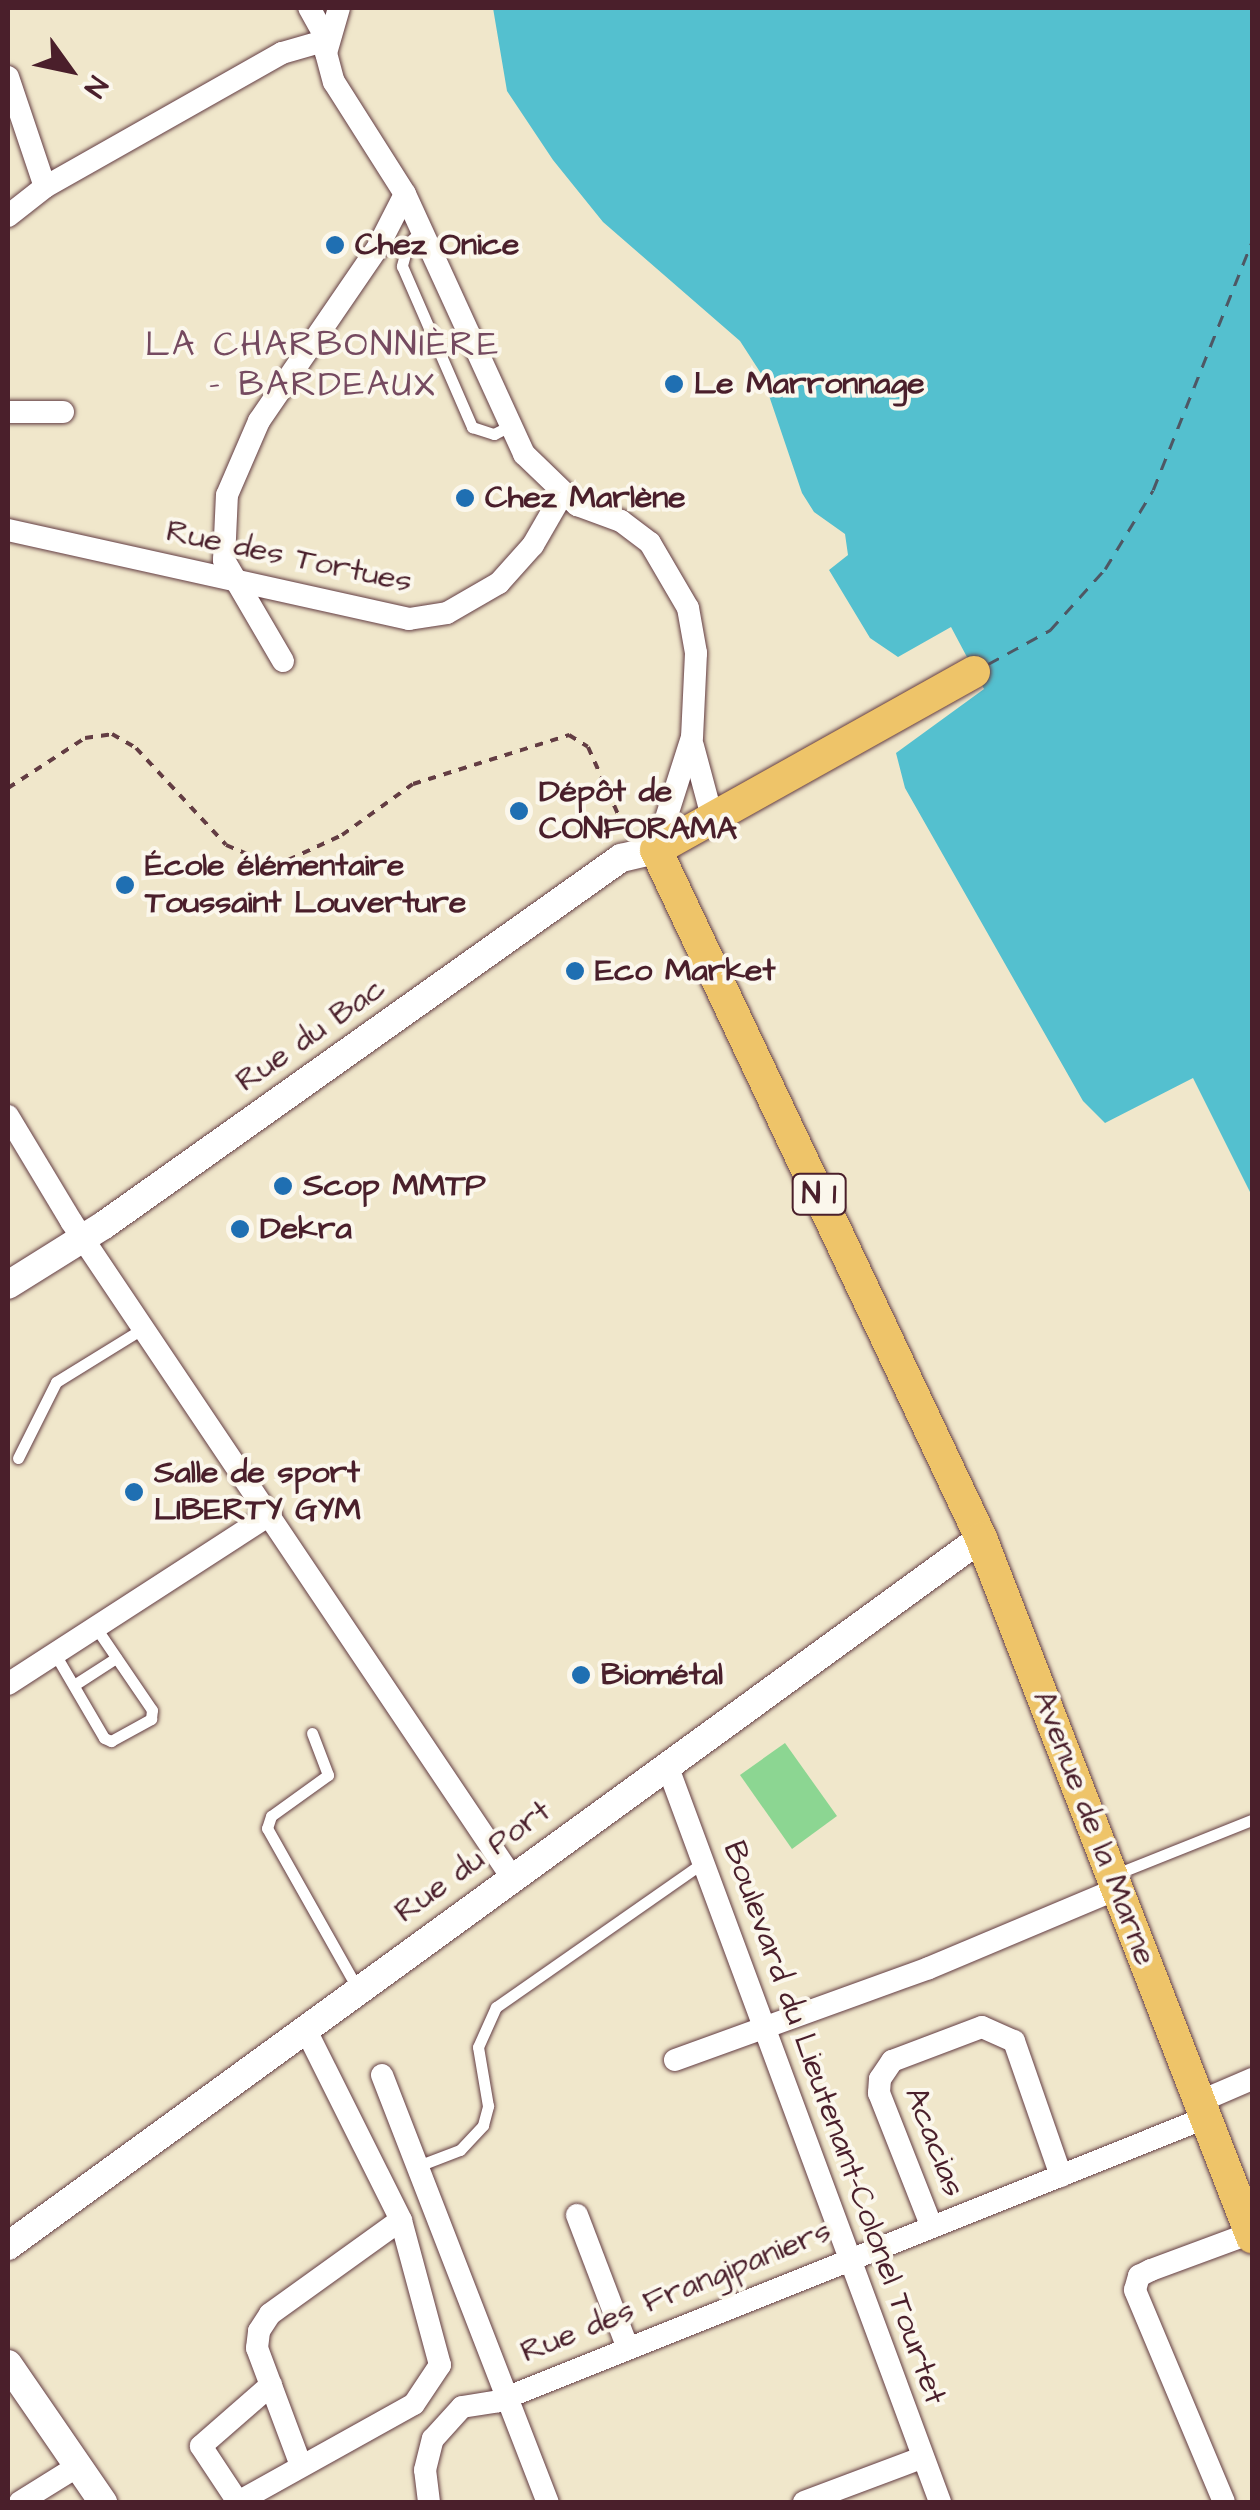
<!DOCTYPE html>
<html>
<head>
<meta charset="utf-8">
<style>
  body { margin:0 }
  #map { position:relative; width:1260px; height:2510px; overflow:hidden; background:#f0e7cb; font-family:"Architects Daughter",sans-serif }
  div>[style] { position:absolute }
  .green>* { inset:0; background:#8cd692 }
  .water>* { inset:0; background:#54c0cf }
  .ferry>* { height:2.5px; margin-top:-1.25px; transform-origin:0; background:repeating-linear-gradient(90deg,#4e5764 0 12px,transparent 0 22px) }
  .path>* { height:4px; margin-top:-2px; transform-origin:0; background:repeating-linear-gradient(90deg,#633d43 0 8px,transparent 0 16px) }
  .roads { filter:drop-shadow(0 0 2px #633d43) drop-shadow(0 0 2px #633d43) }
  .service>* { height:11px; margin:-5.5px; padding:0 5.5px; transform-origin:5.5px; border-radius:5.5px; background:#fff }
  .minor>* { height:22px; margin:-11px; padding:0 11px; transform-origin:11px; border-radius:11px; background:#fff }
  .tertiary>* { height:28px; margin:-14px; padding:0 14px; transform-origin:14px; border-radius:14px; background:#fff }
  .primary>* { height:32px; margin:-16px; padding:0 16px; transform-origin:16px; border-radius:16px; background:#eec469 }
  .dots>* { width:28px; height:28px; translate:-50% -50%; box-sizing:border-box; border:5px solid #fbf7ec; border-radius:50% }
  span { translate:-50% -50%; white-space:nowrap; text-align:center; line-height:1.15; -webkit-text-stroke:8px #fbf7ec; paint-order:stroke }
  .shield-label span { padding:2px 8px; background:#fbf7ec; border:2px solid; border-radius:8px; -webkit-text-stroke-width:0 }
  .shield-label { font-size:30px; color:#4a1f2b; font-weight:700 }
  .poi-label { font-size:32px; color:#4a1f2b; font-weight:700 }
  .left { translate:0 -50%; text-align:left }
  .street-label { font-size:32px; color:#4a1f2b }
  .neighbourhood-label { font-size:35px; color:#754a60; letter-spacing:2.5px }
  .frame { position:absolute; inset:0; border:10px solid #4a1f2b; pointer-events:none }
  .north { position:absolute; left:20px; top:20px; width:100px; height:100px; -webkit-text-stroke:8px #fbf7ec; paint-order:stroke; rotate:123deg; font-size:28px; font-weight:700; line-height:40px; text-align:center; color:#4a1f2b }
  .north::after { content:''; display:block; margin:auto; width:35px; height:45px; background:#4a1f2b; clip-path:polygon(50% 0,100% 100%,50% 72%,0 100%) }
</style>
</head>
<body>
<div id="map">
  <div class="green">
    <i style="clip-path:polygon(785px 1743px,837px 1816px,792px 1849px,740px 1775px)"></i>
  </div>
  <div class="water">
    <i style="clip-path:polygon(493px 8px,1252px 8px,1252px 1196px,1193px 1078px,1105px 1123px,1083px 1101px,905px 788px,896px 753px,984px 689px,951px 627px,898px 657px,870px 638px,829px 570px,848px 555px,845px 534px,814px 512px,802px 493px,762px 375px,740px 341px,603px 222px,553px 160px,507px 91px)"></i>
  </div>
  <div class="ferry">
    <i style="left:988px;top:664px;width:71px;rotate:-28.7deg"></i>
    <i style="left:1050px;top:630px;width:82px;rotate:-48deg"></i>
    <i style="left:1105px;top:569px;width:92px;rotate:-58.7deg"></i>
    <i style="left:1153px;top:490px;width:268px;rotate:-68.3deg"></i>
  </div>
  <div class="path">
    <i style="left:8px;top:788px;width:92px;rotate:-33deg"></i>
    <i style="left:85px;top:738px;width:27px;rotate:-8deg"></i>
    <i style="left:112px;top:734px;width:28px;rotate:30deg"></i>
    <i style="left:136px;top:748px;width:132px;rotate:47.1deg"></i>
    <i style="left:226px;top:845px;width:39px;rotate:23deg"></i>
    <i style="left:262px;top:860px;width:26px"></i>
    <i style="left:288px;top:860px;width:60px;rotate:-24.8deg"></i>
    <i style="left:342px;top:835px;width:87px;rotate:-35.7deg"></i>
    <i style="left:413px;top:784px;width:164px;rotate:-17.4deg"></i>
    <i style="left:569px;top:735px;width:22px;rotate:32deg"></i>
    <i style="left:588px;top:747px;width:95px;rotate:65.9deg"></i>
  </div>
  <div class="roads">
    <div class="service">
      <i style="left:423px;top:230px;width:20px;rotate:139deg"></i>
      <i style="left:408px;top:243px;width:24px;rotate:105deg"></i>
      <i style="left:402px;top:266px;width:176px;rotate:66.5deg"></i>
      <i style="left:472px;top:427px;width:23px;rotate:18deg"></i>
      <i style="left:494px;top:434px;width:18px;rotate:-27deg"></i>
      <i style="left:18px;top:1458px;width:85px;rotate:-63.4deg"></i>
      <i style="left:56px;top:1382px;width:105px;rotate:-31.7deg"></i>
      <i style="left:55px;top:1654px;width:97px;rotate:59.7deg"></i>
      <i style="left:104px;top:1738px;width:8px;rotate:23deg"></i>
      <i style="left:111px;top:1741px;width:46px;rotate:-28.8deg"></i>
      <i style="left:151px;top:1719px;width:9px;rotate:-84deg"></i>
      <i style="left:152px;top:1710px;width:99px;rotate:-124.3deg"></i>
      <i style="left:74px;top:1685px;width:50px;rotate:-32.7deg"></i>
      <i style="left:312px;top:1733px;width:45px;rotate:69.1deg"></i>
      <i style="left:328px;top:1775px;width:70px;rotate:144.3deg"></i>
      <i style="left:271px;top:1816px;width:13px;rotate:108deg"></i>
      <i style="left:267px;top:1828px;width:187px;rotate:60.6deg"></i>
      <i style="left:1116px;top:1874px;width:146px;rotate:-21.7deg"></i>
      <i style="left:418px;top:2166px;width:45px;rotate:-20.9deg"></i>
      <i style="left:460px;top:2150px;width:34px;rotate:-47deg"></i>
      <i style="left:483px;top:2125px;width:20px;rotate:-75deg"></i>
      <i style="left:488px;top:2106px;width:60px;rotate:-99.6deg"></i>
      <i style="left:478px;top:2047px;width:44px;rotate:-65.8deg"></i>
      <i style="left:496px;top:2007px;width:254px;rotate:-34.9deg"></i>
    </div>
    <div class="minor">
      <i style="left:339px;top:8px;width:47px;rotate:106.1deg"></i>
      <i style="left:326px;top:53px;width:30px;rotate:75deg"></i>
      <i style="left:334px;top:82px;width:133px;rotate:57.6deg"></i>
      <i style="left:405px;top:194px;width:286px;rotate:65.4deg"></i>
      <i style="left:524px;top:454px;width:74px;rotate:43.9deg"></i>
      <i style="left:577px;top:505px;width:47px;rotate:20deg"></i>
      <i style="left:621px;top:521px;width:36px;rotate:37deg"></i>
      <i style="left:650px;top:543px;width:75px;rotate:59.7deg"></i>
      <i style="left:688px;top:608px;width:46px;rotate:79.9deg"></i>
      <i style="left:696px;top:653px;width:84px;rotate:92.7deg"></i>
      <i style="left:692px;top:737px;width:119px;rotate:107.7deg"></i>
      <i style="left:8px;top:77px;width:116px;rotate:71.4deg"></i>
      <i style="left:8px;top:216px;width:47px;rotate:-38.1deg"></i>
      <i style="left:45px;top:187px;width:272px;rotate:-29.5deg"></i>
      <i style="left:282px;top:53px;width:47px;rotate:-16.1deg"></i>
      <i style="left:327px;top:40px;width:37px;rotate:-119deg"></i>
      <i style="left:8px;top:412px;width:55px"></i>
      <i style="left:8px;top:530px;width:411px;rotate:12.5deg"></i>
      <i style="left:409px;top:619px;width:38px;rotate:-9deg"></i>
      <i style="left:447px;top:613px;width:60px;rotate:-30deg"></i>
      <i style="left:499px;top:583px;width:51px;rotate:-48.2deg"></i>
      <i style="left:533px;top:545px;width:60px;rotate:-60deg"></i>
      <i style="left:283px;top:661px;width:117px;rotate:-120.3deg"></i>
      <i style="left:224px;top:560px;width:65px;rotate:-87.4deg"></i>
      <i style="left:227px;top:495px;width:81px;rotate:-66.6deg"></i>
      <i style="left:259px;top:421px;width:211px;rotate:-55.6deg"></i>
      <i style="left:378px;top:247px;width:59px;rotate:-63deg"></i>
      <i style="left:693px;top:746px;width:73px;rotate:75deg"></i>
      <i style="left:8px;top:1116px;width:122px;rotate:59deg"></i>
      <i style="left:71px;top:1221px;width:789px;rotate:56.11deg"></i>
      <i style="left:8px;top:1684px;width:313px;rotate:-32.9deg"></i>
      <i style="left:667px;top:1765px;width:786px;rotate:69.67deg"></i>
      <i style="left:675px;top:2060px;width:270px;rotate:-19.9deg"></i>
      <i style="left:929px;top:1968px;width:204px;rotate:-22.8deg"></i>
      <i style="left:382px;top:2075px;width:458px;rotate:68.8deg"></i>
      <i style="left:1201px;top:2101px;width:56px;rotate:-23.3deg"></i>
      <i style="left:577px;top:2215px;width:140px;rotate:69.1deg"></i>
      <i style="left:931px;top:2225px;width:142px;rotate:-111.5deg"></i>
      <i style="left:879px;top:2093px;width:14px;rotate:-86deg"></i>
      <i style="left:880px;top:2079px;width:22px;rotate:-56deg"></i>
      <i style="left:892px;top:2061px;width:96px;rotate:-20.7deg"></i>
      <i style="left:982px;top:2027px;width:35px;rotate:24deg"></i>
      <i style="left:1014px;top:2041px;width:143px;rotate:70.8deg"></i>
      <i style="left:300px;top:2463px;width:123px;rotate:-110.5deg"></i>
      <i style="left:257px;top:2348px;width:17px;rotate:-83deg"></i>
      <i style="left:259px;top:2331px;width:20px;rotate:-57deg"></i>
      <i style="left:270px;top:2314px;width:161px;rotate:-35.7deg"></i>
      <i style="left:20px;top:2502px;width:68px;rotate:-31.8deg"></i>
      <i style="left:238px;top:2502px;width:201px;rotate:-29.1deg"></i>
      <i style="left:414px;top:2404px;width:47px;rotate:-56.3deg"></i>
      <i style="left:440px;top:2365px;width:150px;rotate:-105.1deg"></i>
      <i style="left:401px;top:2220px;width:210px;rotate:-116.6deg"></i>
      <i style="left:238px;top:2502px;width:67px;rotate:-123.5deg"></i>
      <i style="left:201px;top:2446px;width:93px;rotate:-41.1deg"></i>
      <i style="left:429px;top:2502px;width:32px;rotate:-97deg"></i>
      <i style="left:425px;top:2470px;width:32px;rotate:-76deg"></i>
      <i style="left:433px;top:2439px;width:43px;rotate:-47.8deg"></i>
      <i style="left:462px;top:2407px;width:36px;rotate:-9deg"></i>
      <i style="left:498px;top:2401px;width:762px;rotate:-21.82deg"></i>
      <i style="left:804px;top:2502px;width:125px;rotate:-20.6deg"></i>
      <i style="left:1224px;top:2502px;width:230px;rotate:-112.8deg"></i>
      <i style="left:1135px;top:2290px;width:15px;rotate:-74deg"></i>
      <i style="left:1139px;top:2276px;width:13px;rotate:-27deg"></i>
      <i style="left:1151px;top:2270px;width:107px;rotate:-20.3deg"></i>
    </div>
    <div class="tertiary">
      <i style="left:8px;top:1285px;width:113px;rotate:-32deg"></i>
      <i style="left:104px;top:1225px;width:634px;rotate:-35.37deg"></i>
      <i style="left:621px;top:858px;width:36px;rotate:-13deg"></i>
      <i style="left:8px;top:2246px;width:1203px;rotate:-36.04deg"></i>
      <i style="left:8px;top:2364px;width:168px;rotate:55.5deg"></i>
    </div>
    <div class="primary">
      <i style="left:974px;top:672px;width:364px;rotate:150.8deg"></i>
      <i style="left:656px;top:850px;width:761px;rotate:64.71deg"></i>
      <i style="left:981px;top:1538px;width:750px;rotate:68.81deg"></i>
    </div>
  </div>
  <div class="dots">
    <i style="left:335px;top:245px;background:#1f6fb2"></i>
    <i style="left:674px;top:384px;background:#1f6fb2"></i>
    <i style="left:465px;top:498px;background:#1f6fb2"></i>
    <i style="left:519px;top:811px;background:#1f6fb2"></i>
    <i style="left:125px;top:885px;background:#1f6fb2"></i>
    <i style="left:575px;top:971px;background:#1f6fb2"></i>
    <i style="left:283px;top:1186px;background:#1f6fb2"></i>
    <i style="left:240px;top:1229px;background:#1f6fb2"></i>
    <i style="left:134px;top:1492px;background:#1f6fb2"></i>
    <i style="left:581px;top:1675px;background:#1f6fb2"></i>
  </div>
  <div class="shield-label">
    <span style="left:819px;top:1194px">N 1</span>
  </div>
  <div class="poi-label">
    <span class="left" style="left:355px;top:245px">Chez Onice</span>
    <span class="left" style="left:694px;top:384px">Le Marronnage</span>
    <span class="left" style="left:485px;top:498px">Chez Marlène</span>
    <span class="left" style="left:539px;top:811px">Dépôt de<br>CONFORAMA</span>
    <span class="left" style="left:145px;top:885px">École élémentaire<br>Toussaint Louverture</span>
    <span class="left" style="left:595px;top:971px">Eco Market</span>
    <span class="left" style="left:303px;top:1186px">Scop MMTP</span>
    <span class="left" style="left:260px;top:1229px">Dekra</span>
    <span class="left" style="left:154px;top:1492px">Salle de sport<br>LIBERTY GYM</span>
    <span class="left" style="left:601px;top:1675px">Biométal</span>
  </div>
  <div class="street-label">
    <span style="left:289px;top:557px;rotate:12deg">Rue des Tortues</span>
    <span style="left:311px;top:1035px;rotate:-35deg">Rue du Bac</span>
    <span style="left:1094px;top:1828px;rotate:69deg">Avenue de la Marne</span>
    <span style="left:473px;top:1862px;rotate:-36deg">Rue du Port</span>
    <span style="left:834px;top:2123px;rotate:70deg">Boulevard du Lieutenant-Colonel Tourtet</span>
    <span style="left:934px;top:2142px;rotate:69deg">Acacias</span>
    <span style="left:676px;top:2292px;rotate:-22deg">Rue des Frangipaniers</span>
  </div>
  <div class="neighbourhood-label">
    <span style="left:323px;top:365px">LA CHARBONNIÈRE<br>- BARDEAUX</span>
  </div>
  <div class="frame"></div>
  <div class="north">N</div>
</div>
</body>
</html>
